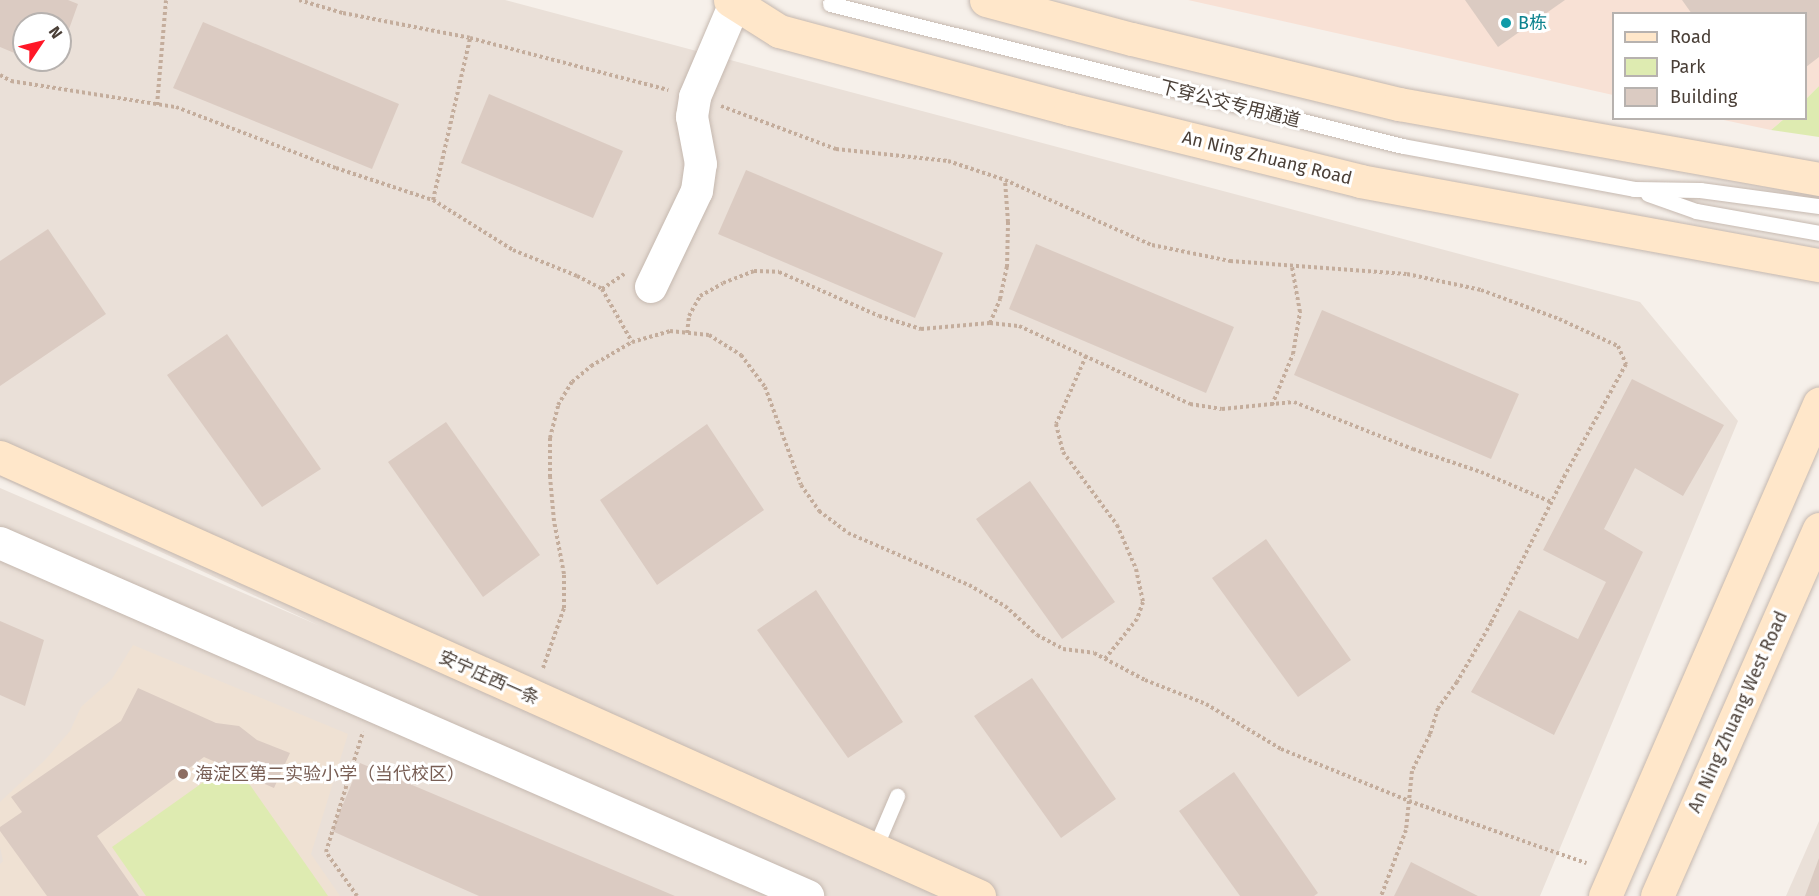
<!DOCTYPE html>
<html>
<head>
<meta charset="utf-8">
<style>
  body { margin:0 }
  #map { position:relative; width:1819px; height:896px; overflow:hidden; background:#f6f0ea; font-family:"Fira Sans","Noto Sans SC",sans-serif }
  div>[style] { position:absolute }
  .residential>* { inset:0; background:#eae0d8 }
  .commercial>* { inset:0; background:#f8e1d5 }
  .education>* { inset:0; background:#efe1d3 }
  .green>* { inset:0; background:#deebb1 }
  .building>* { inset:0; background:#dbcbc2 }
  .path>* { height:4px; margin-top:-2px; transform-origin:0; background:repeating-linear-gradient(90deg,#c4ad9c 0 3px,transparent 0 6px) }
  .roads { filter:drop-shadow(0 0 2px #c5b8af) drop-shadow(0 0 2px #c5b8af) }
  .lane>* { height:15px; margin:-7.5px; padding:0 7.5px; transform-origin:7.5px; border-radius:7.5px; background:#fff }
  .street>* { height:32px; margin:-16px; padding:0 16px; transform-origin:16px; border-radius:16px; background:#fff }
  .secondary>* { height:33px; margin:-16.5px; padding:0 16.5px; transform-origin:16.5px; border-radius:16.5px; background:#ffe7ca }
  .dots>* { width:16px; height:16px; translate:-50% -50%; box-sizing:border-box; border:3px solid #fff; border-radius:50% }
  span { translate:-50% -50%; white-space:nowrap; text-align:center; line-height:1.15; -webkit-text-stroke:6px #fff; paint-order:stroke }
  .culture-label { font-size:18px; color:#0d838f }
  .left { translate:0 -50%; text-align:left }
  .street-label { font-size:18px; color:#4a3f37 }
  .education-label { font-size:18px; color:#785e54 }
  .legend { position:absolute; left:1612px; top:12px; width:195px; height:108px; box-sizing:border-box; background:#fff; border:2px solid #b7b2af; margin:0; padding:8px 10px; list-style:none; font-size:18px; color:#4a3f37 }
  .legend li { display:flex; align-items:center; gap:12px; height:30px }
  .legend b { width:30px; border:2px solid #b7b2af }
  .north { position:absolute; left:12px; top:12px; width:60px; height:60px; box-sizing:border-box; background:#fff; border:2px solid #b7b2af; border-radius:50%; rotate:55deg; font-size:16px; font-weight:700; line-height:24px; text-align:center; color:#4a3f37 }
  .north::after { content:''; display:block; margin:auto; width:21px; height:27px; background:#ff1727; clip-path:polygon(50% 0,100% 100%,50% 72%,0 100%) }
</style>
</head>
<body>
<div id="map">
  <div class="residential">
    <i style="clip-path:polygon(evenodd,0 0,505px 0,1640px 302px,1738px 421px,1540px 896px,0 896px,0 488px,320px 626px,0 477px,0 0,24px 24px,60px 24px,60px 60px,24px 60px,24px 24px)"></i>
    <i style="clip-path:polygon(1819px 821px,1819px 896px,1786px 896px)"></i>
  </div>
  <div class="commercial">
    <i style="clip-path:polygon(1188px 0,1819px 0,1819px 86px,1806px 99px,1806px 14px,1614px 14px,1613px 95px)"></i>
    <i style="clip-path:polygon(1719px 119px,1784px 119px,1771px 130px)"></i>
  </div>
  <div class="education">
    <i style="clip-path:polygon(133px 645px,348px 734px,311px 854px,340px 896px,0 896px,0 864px,3px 861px,0 847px,0 802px,45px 760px,70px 731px,81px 707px,112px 679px)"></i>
  </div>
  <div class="green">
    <i style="clip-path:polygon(1819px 86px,1819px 137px,1771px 130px,1784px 119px,1806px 118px,1806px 99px)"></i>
    <i style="clip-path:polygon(219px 771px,250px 785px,328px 896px,146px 896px,112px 847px)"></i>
  </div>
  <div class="building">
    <i style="clip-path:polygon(0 0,68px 0,78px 4px,60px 54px,60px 24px,24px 24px,24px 57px,0 47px)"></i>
    <i style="clip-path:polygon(1465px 0,1565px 0,1498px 47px)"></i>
    <i style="clip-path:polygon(1682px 0,1819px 0,1819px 57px,1806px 67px,1806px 14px,1692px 14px)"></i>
    <i style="clip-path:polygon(203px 22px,399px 104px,372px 169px,173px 88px)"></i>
    <i style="clip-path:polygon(31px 60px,58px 60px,55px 70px)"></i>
    <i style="clip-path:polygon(489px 94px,623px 151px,593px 218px,461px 163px)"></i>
    <i style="clip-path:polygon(746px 170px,943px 253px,915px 318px,718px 234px)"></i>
    <i style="clip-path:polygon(48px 229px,106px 314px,0 386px,0 261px)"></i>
    <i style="clip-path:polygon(1036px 244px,1234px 327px,1206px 393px,1009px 309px)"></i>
    <i style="clip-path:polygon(1322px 310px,1519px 394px,1491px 459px,1294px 375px)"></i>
    <i style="clip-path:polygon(227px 334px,321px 469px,262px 507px,167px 375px)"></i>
    <i style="clip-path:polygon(1632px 379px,1724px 425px,1683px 496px,1635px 468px,1604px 529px,1643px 552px,1554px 735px,1471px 692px,1519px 610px,1578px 639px,1606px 582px,1543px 550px)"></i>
    <i style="clip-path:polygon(446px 422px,540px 555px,483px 597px,388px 462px)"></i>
    <i style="clip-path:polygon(707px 424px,764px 510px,657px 585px,600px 500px)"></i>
    <i style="clip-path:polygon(1030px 481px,1115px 602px,1062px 639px,976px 519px)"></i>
    <i style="clip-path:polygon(1266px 539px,1351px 660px,1298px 697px,1212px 578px)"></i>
    <i style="clip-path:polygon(816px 590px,903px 722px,848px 758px,757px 630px)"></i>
    <i style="clip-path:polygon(0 621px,44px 640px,25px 706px,0 695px)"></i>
    <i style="clip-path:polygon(1032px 678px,1116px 799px,1061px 838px,974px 716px)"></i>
    <i style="clip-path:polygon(138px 688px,216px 723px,239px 726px,257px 740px,290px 753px,274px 788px,204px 757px,97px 836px,139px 896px,47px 896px,0 831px,0 827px,22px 812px,11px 797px,121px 721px)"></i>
    <i style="clip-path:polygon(360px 763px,675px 896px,479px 896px,332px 831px)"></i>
    <i style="clip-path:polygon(1234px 772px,1318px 893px,1314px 896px,1240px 896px,1179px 811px)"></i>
    <i style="clip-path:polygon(1819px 858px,1819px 896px,1805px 896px)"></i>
    <i style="clip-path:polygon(1411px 862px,1478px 896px,1394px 896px)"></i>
  </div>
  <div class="path">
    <i style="left:299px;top:0;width:46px;rotate:16.5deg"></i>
    <i style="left:343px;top:13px;width:129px;rotate:11.1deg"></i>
    <i style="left:470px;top:38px;width:205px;rotate:14.7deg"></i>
    <i style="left:0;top:75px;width:13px;rotate:29deg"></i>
    <i style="left:11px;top:81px;width:167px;rotate:9deg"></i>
    <i style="left:176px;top:107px;width:171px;rotate:20.9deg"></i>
    <i style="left:336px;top:168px;width:102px;rotate:18.3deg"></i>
    <i style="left:433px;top:200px;width:94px;rotate:32deg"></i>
    <i style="left:513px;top:250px;width:69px;rotate:22.1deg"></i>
    <i style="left:577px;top:276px;width:28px;rotate:27deg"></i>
    <i style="left:602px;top:289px;width:61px;rotate:60.5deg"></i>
    <i style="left:157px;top:105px;width:105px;rotate:-85.1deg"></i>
    <i style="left:721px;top:106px;width:123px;rotate:20.5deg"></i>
    <i style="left:836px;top:149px;width:113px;rotate:6.1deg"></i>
    <i style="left:948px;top:161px;width:60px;rotate:18.4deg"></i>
    <i style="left:1005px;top:180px;width:161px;rotate:23.9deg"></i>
    <i style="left:1152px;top:245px;width:80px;rotate:11.6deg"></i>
    <i style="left:1230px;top:261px;width:177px;rotate:4.2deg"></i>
    <i style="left:1407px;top:274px;width:76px;rotate:12.2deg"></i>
    <i style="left:1481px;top:290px;width:83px;rotate:20.4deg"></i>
    <i style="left:1559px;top:319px;width:65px;rotate:24.6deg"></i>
    <i style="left:1618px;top:346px;width:20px;rotate:66deg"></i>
    <i style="left:1626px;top:364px;width:127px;rotate:118.8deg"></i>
    <i style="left:1565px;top:475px;width:165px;rotate:116.6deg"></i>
    <i style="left:1491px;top:623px;width:68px;rotate:120deg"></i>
    <i style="left:1457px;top:682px;width:32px;rotate:126deg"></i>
    <i style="left:1438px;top:708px;width:27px;rotate:107deg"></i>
    <i style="left:1430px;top:734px;width:41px;rotate:115.9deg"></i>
    <i style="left:1412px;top:771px;width:59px;rotate:95.8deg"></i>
    <i style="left:1406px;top:830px;width:71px;rotate:110.7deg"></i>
    <i style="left:433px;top:200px;width:166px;rotate:-77.1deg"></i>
    <i style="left:602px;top:289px;width:27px;rotate:-34deg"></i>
    <i style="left:990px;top:323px;width:26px;rotate:-67deg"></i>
    <i style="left:1000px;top:299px;width:33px;rotate:-78deg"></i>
    <i style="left:1007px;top:267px;width:45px;rotate:-88.7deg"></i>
    <i style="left:1008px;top:222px;width:42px;rotate:-94.1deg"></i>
    <i style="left:687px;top:333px;width:17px;rotate:-83deg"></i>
    <i style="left:689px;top:316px;width:23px;rotate:-61deg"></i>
    <i style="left:700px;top:296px;width:26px;rotate:-29deg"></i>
    <i style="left:723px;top:283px;width:33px;rotate:-21deg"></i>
    <i style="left:754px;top:271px;width:25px;rotate:2deg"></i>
    <i style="left:779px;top:272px;width:109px;rotate:23.7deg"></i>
    <i style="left:879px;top:316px;width:44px;rotate:17.2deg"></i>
    <i style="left:921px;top:329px;width:69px;rotate:-5deg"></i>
    <i style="left:990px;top:323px;width:29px;rotate:6deg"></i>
    <i style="left:1019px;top:326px;width:188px;rotate:24.5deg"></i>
    <i style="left:1190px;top:404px;width:32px;rotate:9deg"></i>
    <i style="left:1222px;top:409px;width:72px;rotate:-5.6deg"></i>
    <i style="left:1294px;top:402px;width:128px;rotate:21.6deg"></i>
    <i style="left:1413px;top:449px;width:72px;rotate:18.7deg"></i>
    <i style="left:1481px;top:472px;width:76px;rotate:23.2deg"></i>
    <i style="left:1086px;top:356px;width:74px;rotate:113.8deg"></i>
    <i style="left:1056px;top:424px;width:29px;rotate:76deg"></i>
    <i style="left:1063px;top:452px;width:91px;rotate:53.5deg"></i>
    <i style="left:1117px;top:525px;width:48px;rotate:66.6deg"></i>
    <i style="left:1136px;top:569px;width:34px;rotate:78deg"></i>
    <i style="left:1143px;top:602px;width:18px;rotate:109deg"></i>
    <i style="left:1137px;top:619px;width:51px;rotate:128.7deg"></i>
    <i style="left:1272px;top:405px;width:55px;rotate:-67.6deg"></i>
    <i style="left:1293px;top:354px;width:43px;rotate:-80.5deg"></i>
    <i style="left:1300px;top:312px;width:46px;rotate:-100.1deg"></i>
    <i style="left:543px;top:668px;width:64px;rotate:-70.7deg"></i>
    <i style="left:564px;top:608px;width:34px;rotate:-90deg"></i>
    <i style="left:564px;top:574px;width:54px;rotate:-100.7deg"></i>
    <i style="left:554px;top:521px;width:44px;rotate:-95.2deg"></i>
    <i style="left:550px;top:477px;width:39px;rotate:-90deg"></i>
    <i style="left:550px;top:438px;width:34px;rotate:-76deg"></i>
    <i style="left:558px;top:405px;width:27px;rotate:-59deg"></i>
    <i style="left:572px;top:382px;width:25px;rotate:-40deg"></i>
    <i style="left:591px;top:366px;width:48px;rotate:-30.3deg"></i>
    <i style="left:632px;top:342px;width:40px;rotate:-16deg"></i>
    <i style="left:670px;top:331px;width:39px;rotate:6deg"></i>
    <i style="left:709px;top:335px;width:38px;rotate:32deg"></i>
    <i style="left:741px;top:355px;width:40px;rotate:53deg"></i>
    <i style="left:765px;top:387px;width:104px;rotate:69.8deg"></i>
    <i style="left:801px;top:485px;width:32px;rotate:55deg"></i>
    <i style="left:819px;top:511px;width:36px;rotate:37deg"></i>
    <i style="left:848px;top:533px;width:132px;rotate:23.3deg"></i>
    <i style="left:969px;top:585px;width:42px;rotate:30.3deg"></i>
    <i style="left:1005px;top:606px;width:43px;rotate:42.2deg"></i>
    <i style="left:1037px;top:635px;width:30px;rotate:28deg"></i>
    <i style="left:1063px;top:649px;width:31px;rotate:7deg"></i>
    <i style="left:1094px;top:653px;width:58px;rotate:27.9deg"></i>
    <i style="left:1145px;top:680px;width:66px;rotate:21.5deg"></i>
    <i style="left:1206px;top:704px;width:87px;rotate:31deg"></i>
    <i style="left:1281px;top:749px;width:138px;rotate:22.1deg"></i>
    <i style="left:1409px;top:801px;width:188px;rotate:19.3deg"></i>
    <i style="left:357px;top:896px;width:54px;rotate:-125.2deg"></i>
    <i style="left:326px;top:852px;width:126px;rotate:-72.9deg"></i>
  </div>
  <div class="roads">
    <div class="lane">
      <i style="left:830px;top:4px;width:590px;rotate:13.92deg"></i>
      <i style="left:1403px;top:146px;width:235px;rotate:10.5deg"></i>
      <i style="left:1634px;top:189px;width:66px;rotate:0.9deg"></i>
      <i style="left:1700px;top:190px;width:120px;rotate:7.7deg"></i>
      <i style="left:1648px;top:194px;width:51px;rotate:19.5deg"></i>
      <i style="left:1696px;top:211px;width:125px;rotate:10.1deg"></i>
      <i style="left:874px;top:850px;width:59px;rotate:-66.9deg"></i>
    </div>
    <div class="street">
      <i style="left:651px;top:287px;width:106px;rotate:-64.4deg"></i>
      <i style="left:697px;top:191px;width:27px;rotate:-82deg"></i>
      <i style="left:701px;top:164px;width:48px;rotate:-100.8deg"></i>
      <i style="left:692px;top:117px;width:20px;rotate:-81deg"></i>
      <i style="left:695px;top:97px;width:102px;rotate:-66.9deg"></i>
      <i style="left:0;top:543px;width:882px;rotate:23.6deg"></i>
    </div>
    <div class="secondary">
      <i style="left:730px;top:0;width:58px;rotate:32.3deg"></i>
      <i style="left:779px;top:31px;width:301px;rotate:15deg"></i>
      <i style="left:1070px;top:109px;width:299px;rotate:13.9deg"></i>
      <i style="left:1360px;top:181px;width:467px;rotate:10.4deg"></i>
      <i style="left:986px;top:0;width:151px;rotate:15deg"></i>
      <i style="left:1132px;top:39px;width:275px;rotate:13.7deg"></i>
      <i style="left:1399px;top:104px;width:427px;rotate:10.1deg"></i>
      <i style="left:0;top:457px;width:1073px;rotate:24.15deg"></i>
      <i style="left:1605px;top:896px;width:537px;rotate:-66.49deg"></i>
      <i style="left:1657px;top:896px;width:401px;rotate:-66.2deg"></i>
    </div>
  </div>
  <div class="dots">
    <i style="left:1506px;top:23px;background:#0f9aa8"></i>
    <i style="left:183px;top:774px;background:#8d6e63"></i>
  </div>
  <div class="culture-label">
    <span class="left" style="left:1518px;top:23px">B栋</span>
  </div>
  <div class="street-label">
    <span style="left:1230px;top:104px;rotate:14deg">下穿公交专用通道</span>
    <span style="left:1267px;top:158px;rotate:14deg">An Ning Zhuang Road</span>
    <span style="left:489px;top:678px;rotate:24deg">安宁庄西一条</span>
    <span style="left:1738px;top:712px;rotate:-66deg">An Ning Zhuang West Road</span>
  </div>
  <div class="education-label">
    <span class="left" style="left:195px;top:774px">海淀区第二实验小学（当代校区）</span>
  </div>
  <ul class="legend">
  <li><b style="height:8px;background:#ffe7ca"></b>Road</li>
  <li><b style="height:16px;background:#deebb1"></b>Park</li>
  <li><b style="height:16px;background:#dbcbc2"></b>Building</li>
  </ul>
  <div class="north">N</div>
</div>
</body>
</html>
